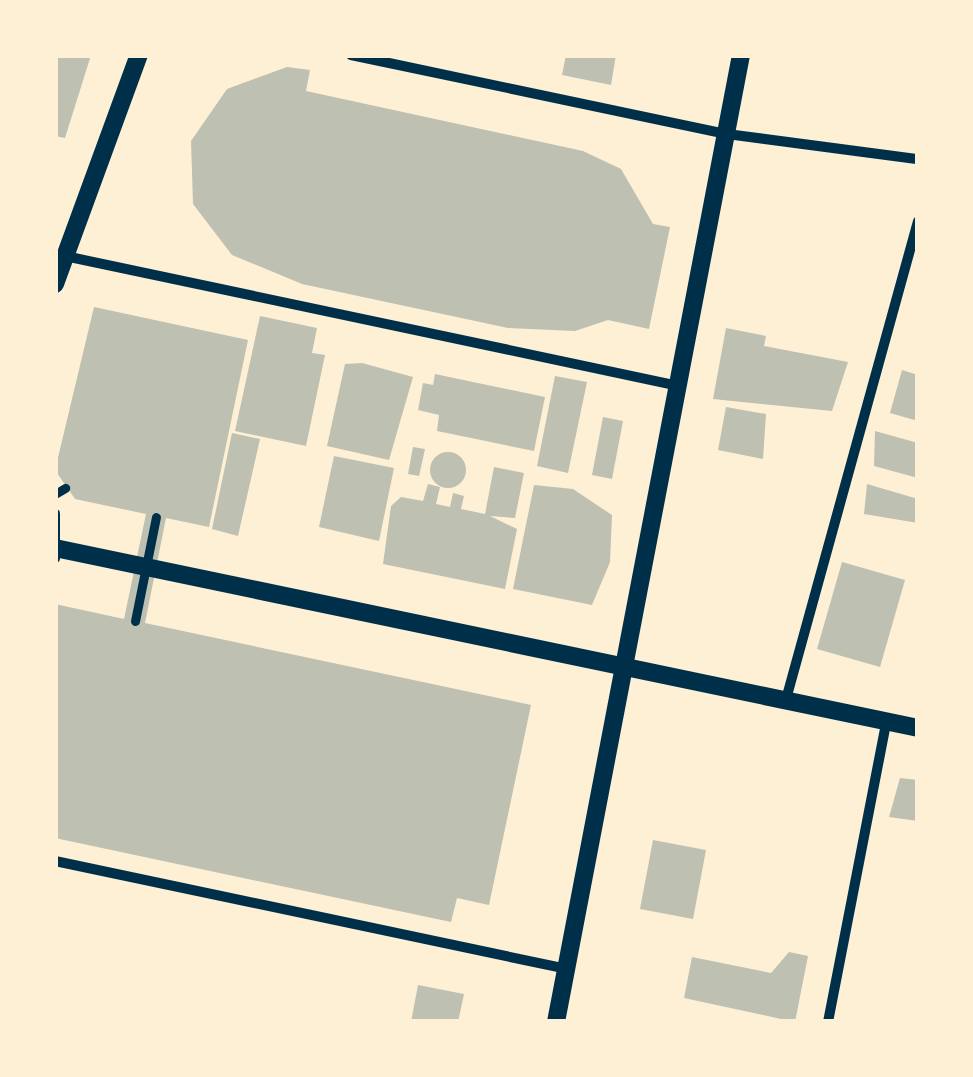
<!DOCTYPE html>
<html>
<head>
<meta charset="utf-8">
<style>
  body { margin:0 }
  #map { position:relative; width:973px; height:1077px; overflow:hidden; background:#fdf0d5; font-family:Roboto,sans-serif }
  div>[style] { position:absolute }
  .building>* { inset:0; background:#bec0b2 }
  .round { border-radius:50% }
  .pedestrian>* { height:9px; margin:-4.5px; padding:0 4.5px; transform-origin:4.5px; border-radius:4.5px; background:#003049 }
  .minor>* { height:10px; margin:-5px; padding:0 5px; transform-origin:5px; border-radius:5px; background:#003049 }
  .tertiary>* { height:18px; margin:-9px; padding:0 9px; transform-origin:9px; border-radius:9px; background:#003049 }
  span { translate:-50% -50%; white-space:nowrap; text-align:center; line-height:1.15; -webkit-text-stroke:10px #fdf0d5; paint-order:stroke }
  .frame { position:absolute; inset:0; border:58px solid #fdf0d5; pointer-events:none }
</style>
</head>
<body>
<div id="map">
  <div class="building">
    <i style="clip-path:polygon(55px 55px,91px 55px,65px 138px,55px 136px)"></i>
    <i style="clip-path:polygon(566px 55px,616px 55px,611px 85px,562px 75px)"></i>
    <i style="clip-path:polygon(287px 67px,310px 70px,306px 91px,583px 151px,621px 169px,653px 224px,670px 227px,649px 329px,608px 320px,575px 331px,508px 328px,302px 284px,232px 255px,193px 204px,191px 141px,227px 89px)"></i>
    <i style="clip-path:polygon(94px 307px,248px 340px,209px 527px,166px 518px,145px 623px,531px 705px,489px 905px,457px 898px,451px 922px,55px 838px,55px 604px,124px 619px,146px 514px,75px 499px,55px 470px)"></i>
    <i style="clip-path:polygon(260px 316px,317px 328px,312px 353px,325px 355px,306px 446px,235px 431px)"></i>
    <i style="clip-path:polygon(726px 328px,766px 336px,764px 346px,848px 362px,832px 411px,713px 399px)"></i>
    <i style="clip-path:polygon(362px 363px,413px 377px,389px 460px,327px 446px,345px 364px)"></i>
    <i style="clip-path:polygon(902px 370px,918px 375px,918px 421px,890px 413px)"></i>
    <i style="clip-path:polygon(435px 374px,545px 397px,534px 451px,437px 431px,439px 415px,418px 410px,423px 383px,433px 385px)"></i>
    <i style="clip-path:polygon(555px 376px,587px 382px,568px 473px,537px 466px)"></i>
    <i style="clip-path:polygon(726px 407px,766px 414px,763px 459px,718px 450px)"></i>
    <i style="clip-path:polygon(603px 417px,623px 421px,612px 479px,592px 475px)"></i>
    <i style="clip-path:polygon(875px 431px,918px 443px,918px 478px,874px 466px)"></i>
    <i style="clip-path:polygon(232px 433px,260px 439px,238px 536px,212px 529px)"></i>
    <i style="clip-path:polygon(413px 447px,425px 449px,419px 476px,408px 474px)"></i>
    <i class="round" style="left:430px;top:452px;width:36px;height:36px"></i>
    <i style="clip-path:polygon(334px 456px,394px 468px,379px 541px,319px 527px)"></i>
    <i style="clip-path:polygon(494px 467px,524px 473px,515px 518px,490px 516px,517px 529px,505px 589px,383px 564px,391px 506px,401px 497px,423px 501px,428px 484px,440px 487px,436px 504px,450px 507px,453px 493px,464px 496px,461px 509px,485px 514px)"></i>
    <i style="clip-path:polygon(867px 484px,918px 499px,918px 523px,864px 514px)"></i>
    <i style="clip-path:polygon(534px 485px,573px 489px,612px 515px,610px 562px,592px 605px,513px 589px)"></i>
    <i style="clip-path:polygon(842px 562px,905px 580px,880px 667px,817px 649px)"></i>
    <i style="clip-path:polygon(900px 778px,918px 780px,918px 821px,889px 817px)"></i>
    <i style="clip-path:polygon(653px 840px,706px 850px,693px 919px,640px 909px)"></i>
    <i style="clip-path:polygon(789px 952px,808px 956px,795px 1022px,684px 998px,692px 957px,771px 973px)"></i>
    <i style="clip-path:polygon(418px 985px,464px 994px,458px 1022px,411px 1022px)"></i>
  </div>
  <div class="pedestrian">
    <i style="left:55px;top:494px;width:12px;rotate:-31deg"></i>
    <i style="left:55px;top:513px;width:45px;rotate:90deg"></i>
    <i style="left:135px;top:621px;width:106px;rotate:-78.6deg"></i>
  </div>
  <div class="minor">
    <i style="left:351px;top:55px;width:384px;rotate:11.9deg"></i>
    <i style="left:727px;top:134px;width:193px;rotate:7.5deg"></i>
    <i style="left:65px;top:256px;width:628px;rotate:11.95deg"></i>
    <i style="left:785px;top:703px;width:500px;rotate:-74.57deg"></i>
    <i style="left:55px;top:861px;width:523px;rotate:11.91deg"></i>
    <i style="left:828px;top:1022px;width:305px;rotate:-79deg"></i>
  </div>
  <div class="tertiary">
    <i style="left:55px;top:284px;width:244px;rotate:-69.9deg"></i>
    <i style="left:55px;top:548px;width:882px;rotate:11.78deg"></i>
    <i style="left:556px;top:1022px;width:985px;rotate:-79.17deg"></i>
  </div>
  <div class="frame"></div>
</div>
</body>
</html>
